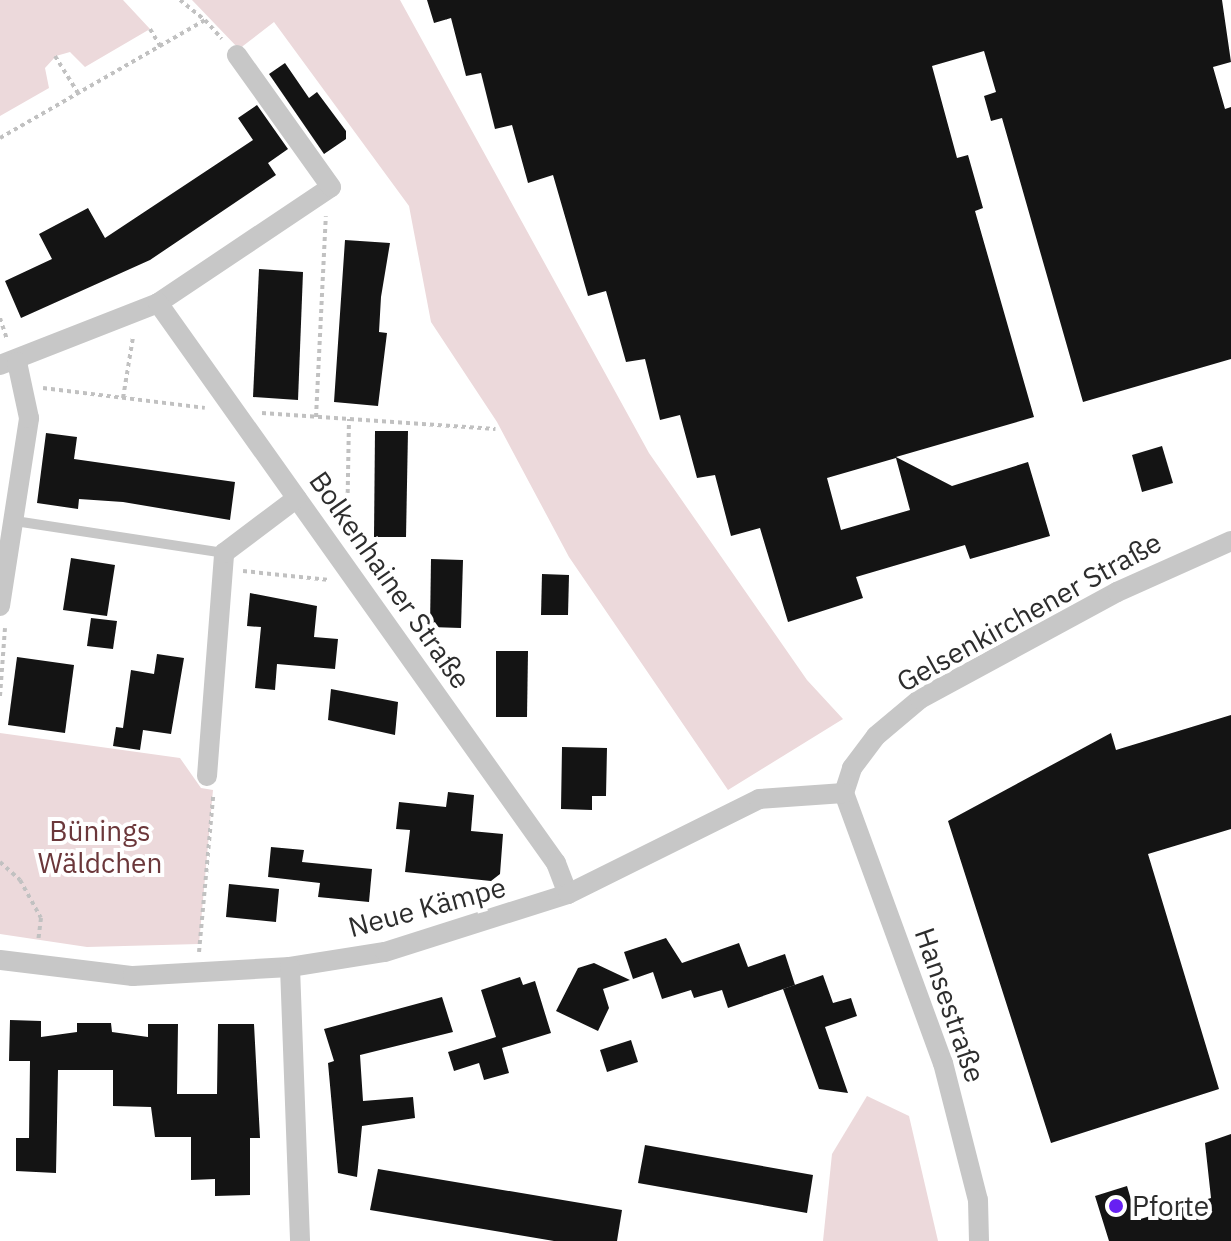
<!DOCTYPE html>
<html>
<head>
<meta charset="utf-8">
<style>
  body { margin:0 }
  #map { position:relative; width:1231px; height:1241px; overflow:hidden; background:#fff; font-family:"IBM Plex Sans",sans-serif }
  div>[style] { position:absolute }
  .green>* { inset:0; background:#ecd9db }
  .building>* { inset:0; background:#141414 }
  .path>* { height:4px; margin-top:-2px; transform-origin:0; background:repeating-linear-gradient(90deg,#c1c1c1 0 4px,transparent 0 8px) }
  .lane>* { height:10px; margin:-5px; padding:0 5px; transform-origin:5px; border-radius:5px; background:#c7c7c7 }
  .street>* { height:20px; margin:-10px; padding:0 10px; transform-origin:10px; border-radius:10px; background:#c7c7c7 }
  .dots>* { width:22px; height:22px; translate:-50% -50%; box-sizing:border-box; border:4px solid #fff; border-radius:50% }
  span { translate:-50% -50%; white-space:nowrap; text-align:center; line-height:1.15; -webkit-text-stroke:8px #fff; paint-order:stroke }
  .street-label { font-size:28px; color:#2d2d2d }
  .park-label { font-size:28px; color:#6b373a }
  .poi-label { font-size:28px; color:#2d2d2d }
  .left { translate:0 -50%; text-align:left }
</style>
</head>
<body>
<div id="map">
  <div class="green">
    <i style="clip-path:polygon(0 0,123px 0,150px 29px,85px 67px,70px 52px,56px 56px,45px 68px,49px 88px,0 116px)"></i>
    <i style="clip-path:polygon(192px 0,400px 0,649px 453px,807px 680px,843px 719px,728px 790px,569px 557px,497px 422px,431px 322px,409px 206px,274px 22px,239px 49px)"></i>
    <i style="clip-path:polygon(0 733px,180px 758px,201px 788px,213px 790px,199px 944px,87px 947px,0 934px)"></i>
    <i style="clip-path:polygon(867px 1096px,909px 1116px,938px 1241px,823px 1241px,832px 1154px)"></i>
  </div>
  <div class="building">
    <i style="clip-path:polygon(evenodd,427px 0,1222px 0,1231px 62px,1213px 67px,1225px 109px,1231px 107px,1231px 359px,1083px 402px,1002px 118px,991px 121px,984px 96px,996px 92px,984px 51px,932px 66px,957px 158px,968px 155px,983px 208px,975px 211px,1034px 417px,896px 457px,952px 486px,1028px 462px,1050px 536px,970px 559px,965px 545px,856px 577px,863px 598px,788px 622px,760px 528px,731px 536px,715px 475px,697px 478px,680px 415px,660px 420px,645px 359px,626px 362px,606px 291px,588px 296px,553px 175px,528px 183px,512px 125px,495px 129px,481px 73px,466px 76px,451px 18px,434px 23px,427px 0,896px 458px,910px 510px,841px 530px,827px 478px,896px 458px)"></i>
    <i style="clip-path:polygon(285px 63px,309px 98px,317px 92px,346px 131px,346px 139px,324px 154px,269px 74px)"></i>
    <i style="clip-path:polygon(257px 105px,288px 149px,268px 163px,276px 175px,150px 260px,21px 318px,5px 281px,52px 259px,39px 234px,88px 208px,105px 238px,253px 140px,238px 118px)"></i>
    <i style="clip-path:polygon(345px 240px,390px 243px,381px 297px,379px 332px,387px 333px,378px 406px,334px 402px)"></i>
    <i style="clip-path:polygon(259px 269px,303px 272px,298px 400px,253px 397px)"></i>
    <i style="clip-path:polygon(375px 431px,408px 431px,406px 537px,374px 537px)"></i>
    <i style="clip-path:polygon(46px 433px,77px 437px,74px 459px,235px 482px,230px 520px,123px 502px,79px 499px,78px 509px,37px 503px)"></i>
    <i style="clip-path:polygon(1162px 446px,1173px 483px,1142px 492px,1132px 455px)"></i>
    <i style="clip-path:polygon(71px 558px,115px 565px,107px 616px,63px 610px)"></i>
    <i style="clip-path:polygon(431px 559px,463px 560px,461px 628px,430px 627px)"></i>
    <i style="clip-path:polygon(542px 574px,569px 575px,568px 615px,541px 615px)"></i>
    <i style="clip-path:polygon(250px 593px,317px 606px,314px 637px,338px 639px,335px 669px,277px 664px,275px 690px,255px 688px,261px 627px,247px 626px)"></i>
    <i style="clip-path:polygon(91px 618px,117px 621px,113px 649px,87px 646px)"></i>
    <i style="clip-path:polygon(496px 651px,528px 651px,527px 717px,496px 717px)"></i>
    <i style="clip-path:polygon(157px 654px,184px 658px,171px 734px,143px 730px,140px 750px,113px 746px,116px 727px,123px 728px,131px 670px,154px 674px)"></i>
    <i style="clip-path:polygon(17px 657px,74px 665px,65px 733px,8px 725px)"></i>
    <i style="clip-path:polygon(331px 689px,398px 702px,395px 735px,328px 720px)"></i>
    <i style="clip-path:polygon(1231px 715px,1231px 829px,1148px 854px,1219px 1089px,1051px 1143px,948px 821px,1111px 733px,1116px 750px)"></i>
    <i style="clip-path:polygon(562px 747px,607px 748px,606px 796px,592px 796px,592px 810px,561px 809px)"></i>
    <i style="clip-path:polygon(448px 792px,474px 795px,471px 831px,503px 834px,500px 874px,491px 881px,405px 872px,410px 830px,396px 829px,399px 802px,446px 807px)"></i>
    <i style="clip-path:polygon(271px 847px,304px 850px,302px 862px,372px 869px,369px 902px,318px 897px,320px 883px,268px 877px)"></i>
    <i style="clip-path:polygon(229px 884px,279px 889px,276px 922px,226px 917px)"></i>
    <i style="clip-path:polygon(666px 938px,682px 963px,739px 943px,748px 967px,785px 954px,795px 985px,728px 1008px,722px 990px,694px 998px,691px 990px,662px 999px,653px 972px,633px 979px,624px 952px)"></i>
    <i style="clip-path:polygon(594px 963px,630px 980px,603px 989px,609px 1008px,598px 1031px,556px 1011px,578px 968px)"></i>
    <i style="clip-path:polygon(823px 975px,833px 1003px,851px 998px,857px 1016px,825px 1027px,848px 1093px,819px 1089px,783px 989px)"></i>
    <i style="clip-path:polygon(520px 977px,523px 985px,535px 981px,551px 1033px,502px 1048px,509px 1073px,484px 1080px,479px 1063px,454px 1071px,448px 1052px,496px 1037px,481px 990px)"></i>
    <i style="clip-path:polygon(442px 997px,453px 1032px,360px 1055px,363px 1101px,413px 1097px,415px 1118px,362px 1126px,357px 1177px,338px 1173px,328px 1063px,334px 1061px,324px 1029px)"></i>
    <i style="clip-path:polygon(10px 1020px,41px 1021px,41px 1037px,77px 1032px,77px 1023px,111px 1023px,112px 1032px,148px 1037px,148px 1024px,178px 1024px,177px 1094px,217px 1094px,218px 1024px,254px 1024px,260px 1138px,250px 1138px,250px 1195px,215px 1196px,215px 1179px,191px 1180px,191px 1137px,155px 1137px,151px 1107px,113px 1106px,113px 1070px,58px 1070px,56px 1173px,16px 1171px,16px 1138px,29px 1138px,30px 1061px,9px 1061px)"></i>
    <i style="clip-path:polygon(631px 1040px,638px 1062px,607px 1072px,600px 1050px)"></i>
    <i style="clip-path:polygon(1231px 1134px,1231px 1241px,1109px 1241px,1095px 1196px,1127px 1186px,1137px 1220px,1211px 1198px,1205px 1143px)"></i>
    <i style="clip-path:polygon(645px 1145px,813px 1175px,807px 1213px,638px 1183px)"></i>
    <i style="clip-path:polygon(378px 1169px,622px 1210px,617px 1241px,554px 1241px,370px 1210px)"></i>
  </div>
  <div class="path">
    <i style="left:180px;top:0;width:32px;rotate:39deg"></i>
    <i style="left:150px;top:29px;width:21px;rotate:59deg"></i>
    <i style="left:55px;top:56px;width:44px;rotate:58.1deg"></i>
    <i style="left:0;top:138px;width:237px;rotate:-29.9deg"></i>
    <i style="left:205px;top:20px;width:25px;rotate:48deg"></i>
    <i style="left:0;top:318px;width:22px;rotate:72deg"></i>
    <i style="left:43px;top:388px;width:163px;rotate:7deg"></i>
    <i style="left:123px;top:398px;width:62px;rotate:-80.7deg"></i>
    <i style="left:262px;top:413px;width:234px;rotate:3.9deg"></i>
    <i style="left:316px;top:417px;width:201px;rotate:-87.2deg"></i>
    <i style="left:347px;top:533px;width:114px;rotate:-89deg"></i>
    <i style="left:243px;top:571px;width:87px;rotate:5.9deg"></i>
    <i style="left:0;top:696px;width:68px;rotate:-85.8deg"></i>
    <i style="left:0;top:862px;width:27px;rotate:42deg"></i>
    <i style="left:20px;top:880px;width:43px;rotate:61.1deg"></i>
    <i style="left:41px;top:918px;width:24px;rotate:97deg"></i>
    <i style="left:199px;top:952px;width:156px;rotate:-84.8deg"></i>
  </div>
  <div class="lane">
    <i style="left:15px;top:521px;width:211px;rotate:8.7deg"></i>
  </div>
  <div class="street">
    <i style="left:158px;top:303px;width:208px;rotate:-33.8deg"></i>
    <i style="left:331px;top:187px;width:162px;rotate:-125.5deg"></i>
    <i style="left:0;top:365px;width:170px;rotate:-21.4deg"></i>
    <i style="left:158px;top:303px;width:687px;rotate:54.6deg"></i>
    <i style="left:556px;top:863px;width:33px;rotate:69deg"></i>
    <i style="left:0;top:606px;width:190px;rotate:-81.2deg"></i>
    <i style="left:29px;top:418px;width:57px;rotate:-102.1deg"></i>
    <i style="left:207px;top:776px;width:224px;rotate:-85.6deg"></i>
    <i style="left:224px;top:553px;width:91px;rotate:-37deg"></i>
    <i style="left:844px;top:793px;width:26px;rotate:-72deg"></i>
    <i style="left:852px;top:768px;width:40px;rotate:-53deg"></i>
    <i style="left:876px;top:736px;width:57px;rotate:-40.1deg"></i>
    <i style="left:920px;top:699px;width:224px;rotate:-28.5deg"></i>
    <i style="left:1117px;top:592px;width:125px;rotate:-24.1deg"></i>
    <i style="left:844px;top:793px;width:288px;rotate:69.9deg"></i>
    <i style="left:943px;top:1063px;width:141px;rotate:75.7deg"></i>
    <i style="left:978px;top:1200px;width:41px;rotate:88.6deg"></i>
    <i style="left:0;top:960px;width:134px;rotate:6.9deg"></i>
    <i style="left:133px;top:976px;width:157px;rotate:-3.3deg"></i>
    <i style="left:290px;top:967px;width:96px;rotate:-9deg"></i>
    <i style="left:385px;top:952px;width:192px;rotate:-17.6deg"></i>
    <i style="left:568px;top:894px;width:213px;rotate:-26.4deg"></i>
    <i style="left:759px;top:799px;width:85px;rotate:-4deg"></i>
    <i style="left:290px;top:967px;width:274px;rotate:87.9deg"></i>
  </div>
  <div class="dots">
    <i style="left:1116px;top:1206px;background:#6720f2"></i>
  </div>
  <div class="street-label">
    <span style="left:390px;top:580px;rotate:55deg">Bolkenhainer Straße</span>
    <span style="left:1029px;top:612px;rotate:-29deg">Gelsenkirchener Straße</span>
    <span style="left:427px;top:907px;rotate:-15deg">Neue Kämpe</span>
    <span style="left:950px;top:1005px;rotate:71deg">Hansestraße</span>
  </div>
  <div class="park-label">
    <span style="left:100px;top:847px">Bünings<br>Wäldchen</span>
  </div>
  <div class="poi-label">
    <span class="left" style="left:1132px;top:1206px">Pforte</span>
  </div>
</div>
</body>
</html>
